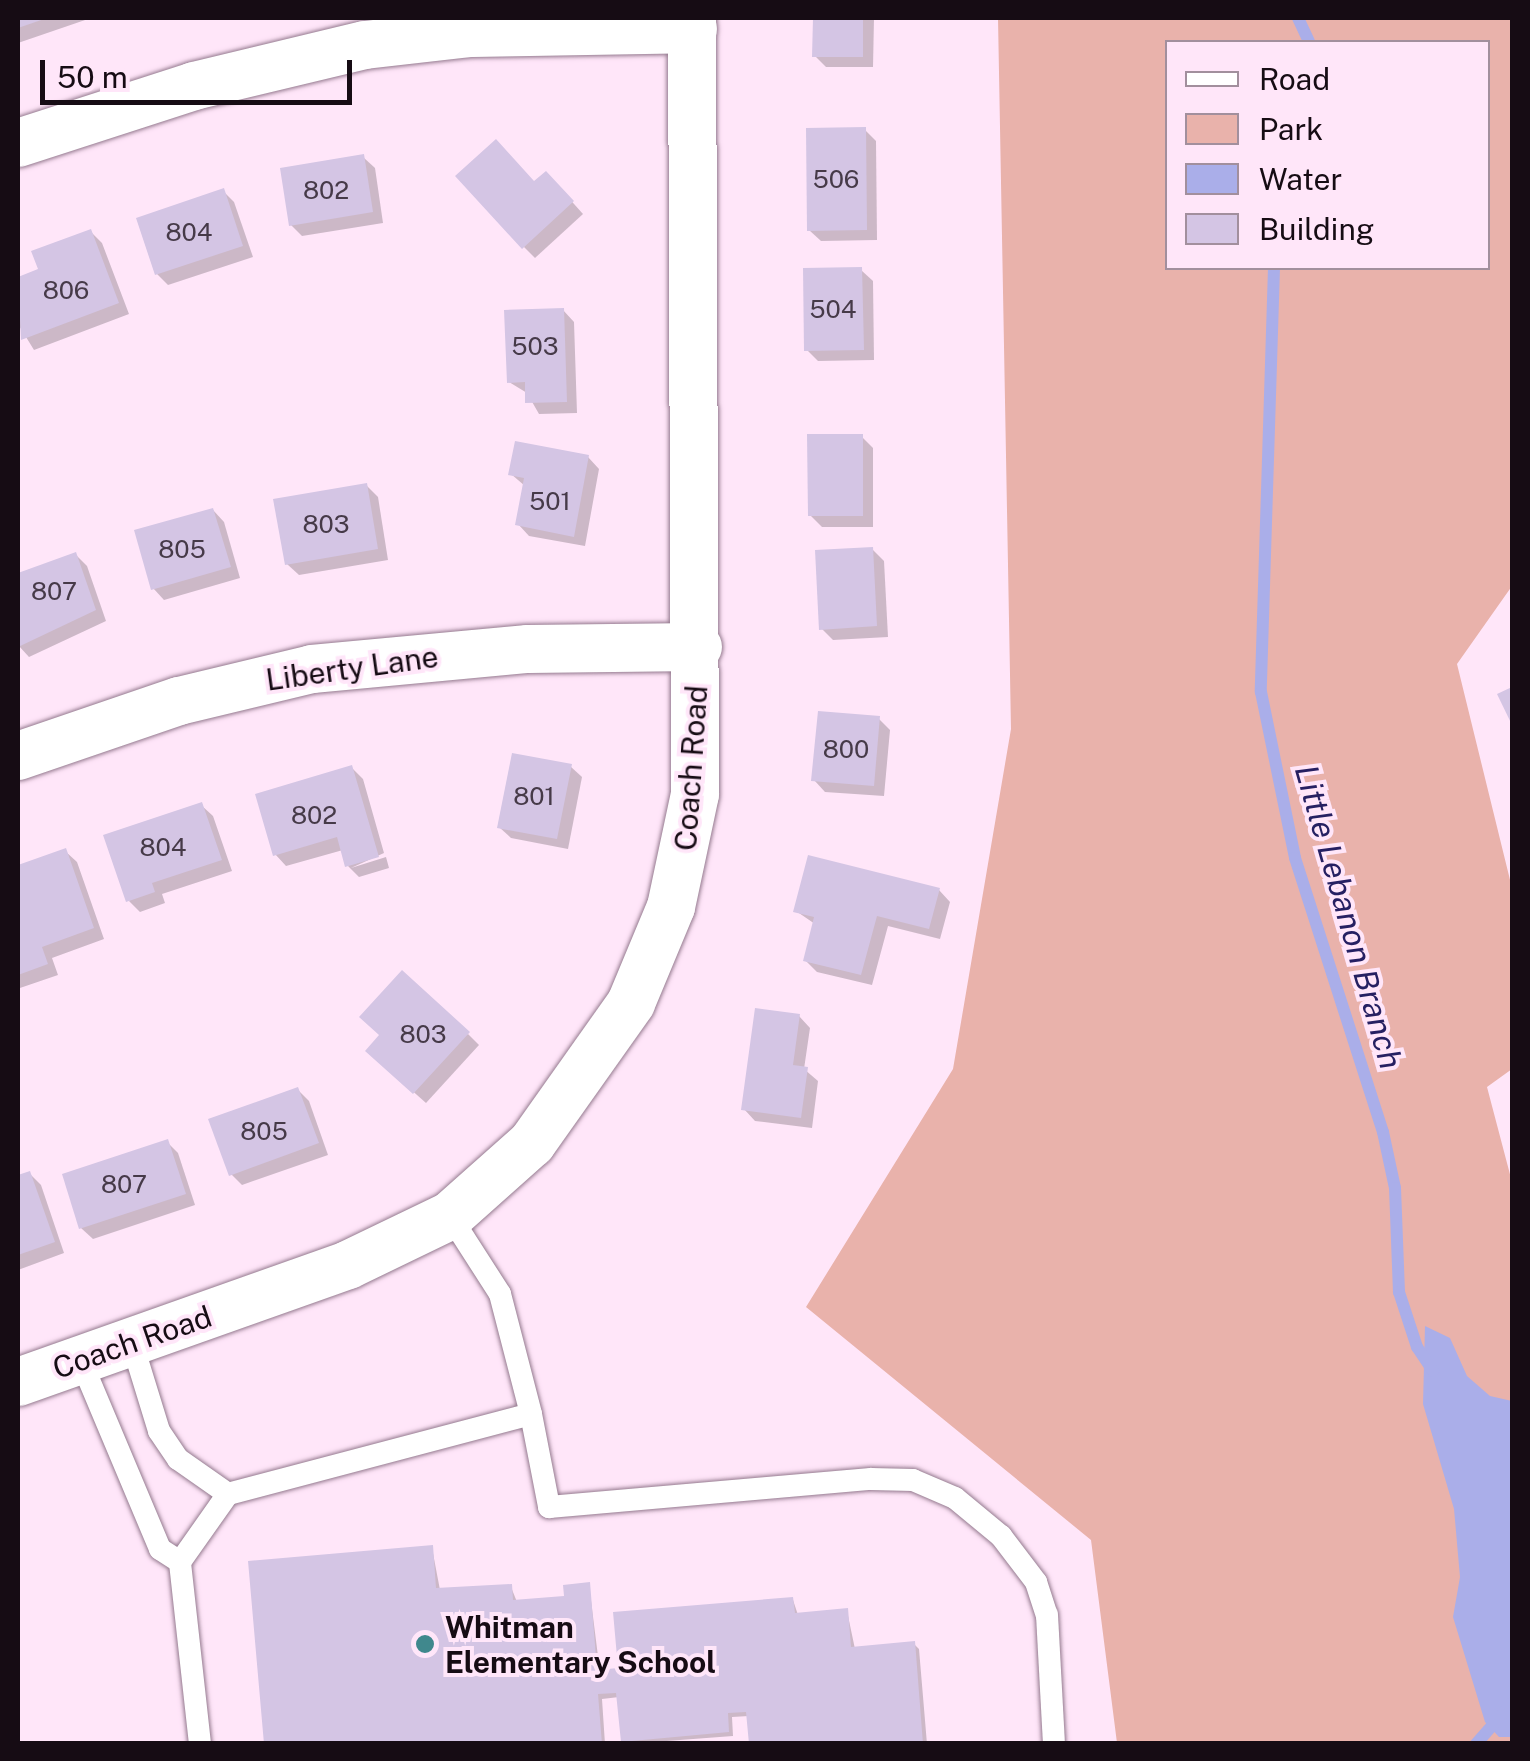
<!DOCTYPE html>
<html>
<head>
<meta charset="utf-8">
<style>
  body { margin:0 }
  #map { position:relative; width:1530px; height:1761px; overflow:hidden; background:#ffe6f9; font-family:"Public Sans",sans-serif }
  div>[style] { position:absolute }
  .green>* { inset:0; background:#e9b2ab }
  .water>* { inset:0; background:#aaaee9 }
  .shadow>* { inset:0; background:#0003 }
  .stream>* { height:12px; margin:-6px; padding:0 6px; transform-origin:6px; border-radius:6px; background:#aaaee9 }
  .building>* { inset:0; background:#d4c5e4 }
  .roads { filter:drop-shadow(0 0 2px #957a8f) drop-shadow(0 0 2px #957a8f) }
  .lane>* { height:22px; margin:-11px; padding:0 11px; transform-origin:11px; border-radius:11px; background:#fff }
  .street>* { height:48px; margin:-24px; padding:0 24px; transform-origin:24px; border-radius:24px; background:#fff }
  .dots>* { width:28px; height:28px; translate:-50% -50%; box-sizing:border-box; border:5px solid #ffe6f9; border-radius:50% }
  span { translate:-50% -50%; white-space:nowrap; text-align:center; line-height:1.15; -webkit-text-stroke:8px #ffe6f9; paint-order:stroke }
  .number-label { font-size:25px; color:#463a48 }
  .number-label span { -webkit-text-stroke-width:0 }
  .street-label { font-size:30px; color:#160c14 }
  .poi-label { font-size:30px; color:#160c14; font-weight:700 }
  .left { translate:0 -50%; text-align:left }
  .water-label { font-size:32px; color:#262062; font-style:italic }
  .frame { position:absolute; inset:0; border:20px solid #160c14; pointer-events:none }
  .legend { position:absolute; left:1165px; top:40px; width:325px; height:230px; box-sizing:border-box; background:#ffe6f9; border:2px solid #a28f9d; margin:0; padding:12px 18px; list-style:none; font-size:30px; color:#160c14 }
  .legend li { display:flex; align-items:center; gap:20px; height:50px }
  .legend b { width:50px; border:2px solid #a28f9d }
  .scale { position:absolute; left:40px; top:60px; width:312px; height:45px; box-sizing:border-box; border:5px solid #160c14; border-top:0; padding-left:12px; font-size:30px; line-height:35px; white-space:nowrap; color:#160c14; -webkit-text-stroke:8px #ffe6f9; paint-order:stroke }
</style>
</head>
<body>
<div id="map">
  <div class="green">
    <i style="clip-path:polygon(evenodd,998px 18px,1512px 18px,1512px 586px,1457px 664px,1512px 888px,1512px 1069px,1487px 1087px,1512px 1182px,1512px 1743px,1117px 1743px,1091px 1540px,806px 1307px,953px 1069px,1011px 729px,998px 18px,1168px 42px,1488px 42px,1488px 268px,1168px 268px,1168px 42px)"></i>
  </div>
  <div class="water">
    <i style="clip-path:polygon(1425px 1326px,1450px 1338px,1467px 1376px,1490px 1396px,1512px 1401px,1512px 1737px,1499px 1737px,1485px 1722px,1453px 1617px,1460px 1577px,1454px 1509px,1423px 1404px)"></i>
  </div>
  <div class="shadow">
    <i style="clip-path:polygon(18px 18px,91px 18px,18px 43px)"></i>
    <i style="clip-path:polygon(815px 18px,874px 18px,873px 67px,826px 67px,815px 56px)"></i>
    <i style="clip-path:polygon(865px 130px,876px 141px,877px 240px,821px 241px,809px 230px)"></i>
    <i style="clip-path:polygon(363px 157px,375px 168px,383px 223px,302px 236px,291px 225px)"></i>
    <i style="clip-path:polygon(534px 184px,557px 185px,583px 214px,535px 258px,524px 247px)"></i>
    <i style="clip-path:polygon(223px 191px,234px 202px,253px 257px,168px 285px,157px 274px)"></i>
    <i style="clip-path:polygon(91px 232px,102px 243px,129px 314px,34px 350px,18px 324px,18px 280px,41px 271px)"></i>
    <i style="clip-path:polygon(861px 270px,873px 281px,874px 360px,818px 361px,807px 350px)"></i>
    <i style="clip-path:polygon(563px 310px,574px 322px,577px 413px,539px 414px,527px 393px,509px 382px)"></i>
    <i style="clip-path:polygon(862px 437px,873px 448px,873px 527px,822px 527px,810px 515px)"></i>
    <i style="clip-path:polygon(588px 457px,599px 469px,585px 546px,529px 536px,518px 524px,525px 486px,511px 474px)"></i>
    <i style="clip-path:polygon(366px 485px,378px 497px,388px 560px,299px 575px,287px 564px)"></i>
    <i style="clip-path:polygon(213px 510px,224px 522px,240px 578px,164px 600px,153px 588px)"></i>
    <i style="clip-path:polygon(872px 549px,884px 561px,888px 637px,833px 640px,822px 629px)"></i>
    <i style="clip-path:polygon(76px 555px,87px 566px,106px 621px,29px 657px,18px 645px,18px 575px)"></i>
    <i style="clip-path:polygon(879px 719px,890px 730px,884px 796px,825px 792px,814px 780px)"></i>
    <i style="clip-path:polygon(570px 766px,582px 777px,568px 849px,511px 838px,499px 827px)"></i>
    <i style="clip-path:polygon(352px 768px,363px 779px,384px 853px,351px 868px,386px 857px,389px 868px,359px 877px,348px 866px,343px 850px,286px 866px,275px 854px)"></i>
    <i style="clip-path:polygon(201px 805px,213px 816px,232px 871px,162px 894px,165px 903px,140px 912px,129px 901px)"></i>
    <i style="clip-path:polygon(65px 851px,77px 862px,104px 939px,52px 958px,58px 975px,20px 988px,18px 868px)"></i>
    <i style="clip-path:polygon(939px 890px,950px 902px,940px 939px,888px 926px,872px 985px,817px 972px,805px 960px,815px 924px,796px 911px)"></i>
    <i style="clip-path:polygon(799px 1016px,810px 1028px,804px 1069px,818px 1081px,812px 1128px,755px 1121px,744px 1109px)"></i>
    <i style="clip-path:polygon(468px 1034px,479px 1045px,426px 1103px,380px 1062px)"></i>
    <i style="clip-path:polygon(298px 1090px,309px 1101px,328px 1155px,242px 1185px,231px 1174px)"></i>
    <i style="clip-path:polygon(167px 1142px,178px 1153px,195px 1205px,93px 1239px,81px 1228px)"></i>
    <i style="clip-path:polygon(30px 1174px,41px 1185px,64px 1253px,18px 1270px,18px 1178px)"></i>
    <i style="clip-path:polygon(432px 1548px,440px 1590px,511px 1587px,517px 1602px,566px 1598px,589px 1585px,600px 1672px,621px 1670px,793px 1600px,798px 1615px,847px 1611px,855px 1649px,914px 1644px,919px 1649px,927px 1744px,751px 1744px,749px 1716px,732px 1717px,733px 1736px,627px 1744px,619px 1697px,602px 1699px,605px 1744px,266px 1744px)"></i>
  </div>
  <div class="stream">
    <i style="left:1298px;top:18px;width:26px;rotate:65deg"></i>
    <i style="left:1274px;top:268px;width:424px;rotate:91.8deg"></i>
    <i style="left:1261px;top:692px;width:169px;rotate:78.4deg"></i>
    <i style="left:1295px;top:858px;width:288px;rotate:72.2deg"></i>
    <i style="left:1383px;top:1132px;width:57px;rotate:77.9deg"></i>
    <i style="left:1395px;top:1188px;width:104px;rotate:87.8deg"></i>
    <i style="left:1399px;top:1292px;width:58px;rotate:71.9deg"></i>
    <i style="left:1417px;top:1347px;width:29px;rotate:56deg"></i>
    <i style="left:1476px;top:1744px;width:55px;rotate:-48.7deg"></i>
  </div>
  <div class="building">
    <i style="clip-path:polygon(18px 18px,47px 18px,18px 28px)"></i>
    <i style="clip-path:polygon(813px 18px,863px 18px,863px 57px,812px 57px)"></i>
    <i style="clip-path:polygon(866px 127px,867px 230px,807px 231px,806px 128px)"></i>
    <i style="clip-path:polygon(496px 139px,534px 181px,546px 171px,574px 201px,522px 249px,455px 176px)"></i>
    <i style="clip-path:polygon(364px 154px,373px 212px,289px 226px,280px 168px)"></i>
    <i style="clip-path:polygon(224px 188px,243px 246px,155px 275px,136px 218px)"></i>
    <i style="clip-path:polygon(91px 229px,119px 303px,21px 340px,18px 277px,38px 269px,31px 251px)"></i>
    <i style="clip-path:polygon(862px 267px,864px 350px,804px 351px,803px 268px)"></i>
    <i style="clip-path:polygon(564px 308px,567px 402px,525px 403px,525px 382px,507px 383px,504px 310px)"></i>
    <i style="clip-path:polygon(807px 434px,863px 434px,863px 516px,808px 516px)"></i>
    <i style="clip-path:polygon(515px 441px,589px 455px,574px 537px,515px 525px,524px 478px,508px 475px)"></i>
    <i style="clip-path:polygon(367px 483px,378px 549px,285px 565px,273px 499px)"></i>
    <i style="clip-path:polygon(213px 508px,231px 567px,151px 590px,134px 530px)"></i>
    <i style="clip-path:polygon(873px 547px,877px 626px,819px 630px,815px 550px)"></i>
    <i style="clip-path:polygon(76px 552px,96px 610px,18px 647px,18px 573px)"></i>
    <i style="clip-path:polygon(1512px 687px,1512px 725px,1497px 694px)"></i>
    <i style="clip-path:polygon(818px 711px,880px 716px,874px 786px,811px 781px)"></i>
    <i style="clip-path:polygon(512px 753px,572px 764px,557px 839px,497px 828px)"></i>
    <i style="clip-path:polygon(352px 765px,379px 857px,345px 867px,337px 837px,273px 856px,255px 794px)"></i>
    <i style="clip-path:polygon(202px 802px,222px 860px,152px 883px,155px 892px,126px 902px,103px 835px)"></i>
    <i style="clip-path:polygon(66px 848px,94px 928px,42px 947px,48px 964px,18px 975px,18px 865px)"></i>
    <i style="clip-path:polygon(808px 855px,940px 888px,929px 929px,877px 916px,861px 975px,803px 961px,814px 917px,793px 912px)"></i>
    <i style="clip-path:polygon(402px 970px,470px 1032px,413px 1094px,365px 1051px,379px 1035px,359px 1017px)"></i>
    <i style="clip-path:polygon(755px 1008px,800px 1014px,793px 1065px,808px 1067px,801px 1118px,741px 1110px)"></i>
    <i style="clip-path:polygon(298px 1087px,319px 1143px,229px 1176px,208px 1119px)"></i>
    <i style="clip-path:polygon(168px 1139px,186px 1194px,79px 1229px,62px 1174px)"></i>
    <i style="clip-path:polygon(30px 1171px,55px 1242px,18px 1255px,18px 1175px)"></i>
    <i style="clip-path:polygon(433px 1545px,436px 1588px,512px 1584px,513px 1600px,564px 1596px,563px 1585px,590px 1582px,597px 1670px,618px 1668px,613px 1612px,793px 1597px,795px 1613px,848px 1608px,851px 1647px,915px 1641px,923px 1744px,749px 1744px,746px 1712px,728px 1713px,729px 1732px,621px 1742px,616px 1693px,598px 1694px,602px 1744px,264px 1744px,248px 1561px)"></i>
  </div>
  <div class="roads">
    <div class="lane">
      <i style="left:450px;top:1216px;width:93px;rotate:57.3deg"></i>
      <i style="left:500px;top:1294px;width:124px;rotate:75.5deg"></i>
      <i style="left:132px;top:1343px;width:92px;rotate:72.9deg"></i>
      <i style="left:159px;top:1431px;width:34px;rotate:56deg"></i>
      <i style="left:178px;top:1459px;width:61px;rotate:35deg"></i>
      <i style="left:81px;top:1361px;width:204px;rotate:67.2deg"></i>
      <i style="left:160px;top:1549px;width:24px;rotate:33deg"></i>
      <i style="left:200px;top:1744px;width:183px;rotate:-96.3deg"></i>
      <i style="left:180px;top:1562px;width:83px;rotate:-54.8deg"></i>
      <i style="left:228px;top:1494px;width:313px;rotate:-14.8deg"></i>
      <i style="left:531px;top:1414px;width:95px;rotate:79deg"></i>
      <i style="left:549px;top:1507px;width:323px;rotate:-5deg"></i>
      <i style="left:871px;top:1479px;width:42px;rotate:1.4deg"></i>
      <i style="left:913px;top:1480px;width:46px;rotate:23.2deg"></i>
      <i style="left:955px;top:1498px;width:60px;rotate:39.6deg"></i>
      <i style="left:1001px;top:1536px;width:58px;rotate:52.7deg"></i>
      <i style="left:1036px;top:1582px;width:35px;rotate:72deg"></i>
      <i style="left:1047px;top:1615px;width:129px;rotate:86.9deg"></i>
    </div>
    <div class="street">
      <i style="left:18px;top:143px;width:185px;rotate:-17.9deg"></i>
      <i style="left:194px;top:86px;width:176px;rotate:-13.5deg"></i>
      <i style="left:365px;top:45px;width:104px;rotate:-6.6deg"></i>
      <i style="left:468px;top:33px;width:225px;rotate:-1deg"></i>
      <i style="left:18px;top:756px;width:170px;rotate:-18.9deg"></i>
      <i style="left:179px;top:701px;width:137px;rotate:-13.5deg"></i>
      <i style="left:312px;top:669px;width:217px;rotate:-5.3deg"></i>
      <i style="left:528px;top:649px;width:170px;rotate:-0.7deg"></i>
      <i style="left:18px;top:1382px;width:350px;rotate:-19.5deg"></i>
      <i style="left:348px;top:1265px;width:113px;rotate:-25.7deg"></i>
      <i style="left:450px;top:1216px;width:110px;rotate:-41.7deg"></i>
      <i style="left:532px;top:1143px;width:171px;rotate:-54.7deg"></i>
      <i style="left:631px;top:1003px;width:104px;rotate:-67.4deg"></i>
      <i style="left:671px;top:907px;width:116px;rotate:-78deg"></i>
      <i style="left:695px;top:794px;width:776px;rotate:-90.22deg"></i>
    </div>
  </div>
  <div class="dots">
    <i style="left:425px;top:1644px;background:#40888d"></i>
  </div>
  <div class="number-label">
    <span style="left:836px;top:179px">506</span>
    <span style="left:326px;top:190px">802</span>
    <span style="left:189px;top:232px">804</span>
    <span style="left:66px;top:290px">806</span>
    <span style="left:833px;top:309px">504</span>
    <span style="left:535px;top:346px">503</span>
    <span style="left:550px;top:501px">501</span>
    <span style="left:326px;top:524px">803</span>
    <span style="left:182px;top:549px">805</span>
    <span style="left:54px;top:591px">807</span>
    <span style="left:846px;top:749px">800</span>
    <span style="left:534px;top:796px">801</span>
    <span style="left:314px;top:815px">802</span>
    <span style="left:163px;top:847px">804</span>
    <span style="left:423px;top:1034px">803</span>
    <span style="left:264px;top:1131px">805</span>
    <span style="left:124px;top:1184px">807</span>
  </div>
  <div class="street-label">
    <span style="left:352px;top:668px;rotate:-8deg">Liberty Lane</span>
    <span style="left:691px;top:768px;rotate:-86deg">Coach Road</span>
    <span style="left:132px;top:1342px;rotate:-19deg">Coach Road</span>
  </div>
  <div class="poi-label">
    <span class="left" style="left:445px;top:1644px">Whitman<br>Elementary School</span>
  </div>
  <div class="water-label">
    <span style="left:1348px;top:917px;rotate:74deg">Little Lebanon Branch</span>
  </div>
  <div class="frame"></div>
  <ul class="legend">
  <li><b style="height:12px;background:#fff"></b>Road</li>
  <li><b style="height:28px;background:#e9b2ab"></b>Park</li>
  <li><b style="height:28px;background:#aaaee9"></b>Water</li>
  <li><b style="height:28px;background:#d4c5e4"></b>Building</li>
  </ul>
  <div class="scale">50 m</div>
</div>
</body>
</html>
